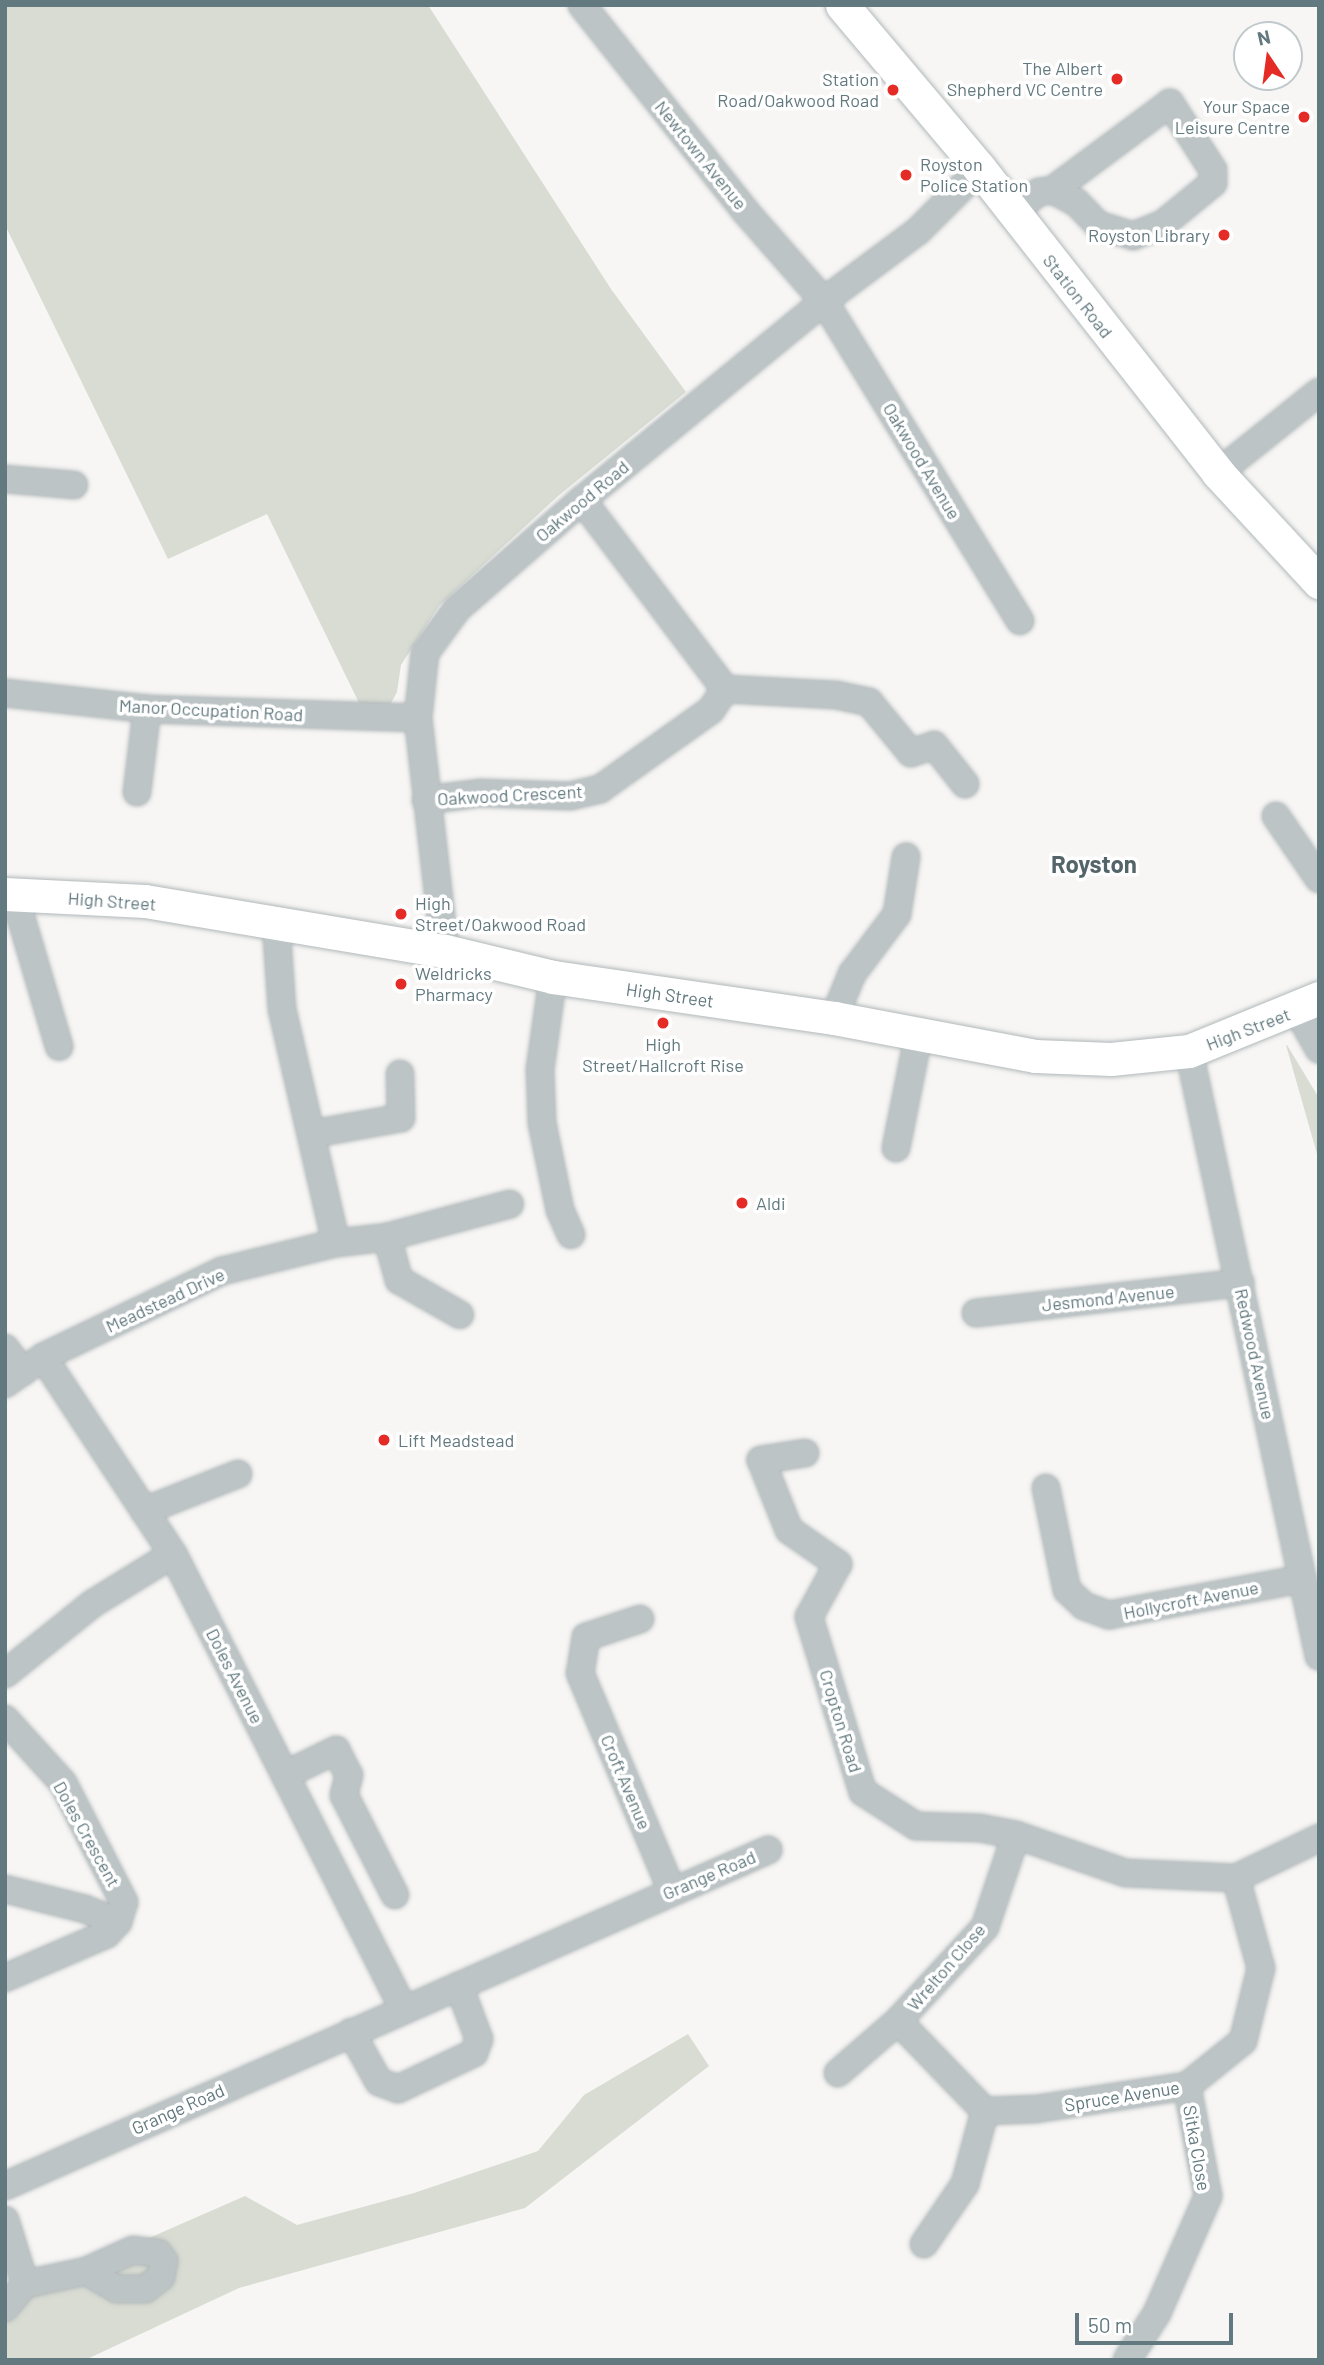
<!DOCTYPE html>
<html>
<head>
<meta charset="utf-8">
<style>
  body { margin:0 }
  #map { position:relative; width:1324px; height:2365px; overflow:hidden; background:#f7f6f4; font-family:Barlow,sans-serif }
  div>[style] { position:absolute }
  .green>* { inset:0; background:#d8dcd3 }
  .roads { filter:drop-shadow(0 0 2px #b1b8ba) drop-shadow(0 0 2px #b1b8ba) }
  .minor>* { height:26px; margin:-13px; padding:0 13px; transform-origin:13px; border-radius:13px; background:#bdc4c6 }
  .major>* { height:33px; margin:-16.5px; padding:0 16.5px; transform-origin:16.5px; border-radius:16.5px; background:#fff }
  .dots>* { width:19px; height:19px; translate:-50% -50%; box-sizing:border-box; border:4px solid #fff; border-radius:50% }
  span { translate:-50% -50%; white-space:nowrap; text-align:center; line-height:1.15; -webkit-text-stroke:7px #fff; paint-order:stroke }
  .poi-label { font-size:18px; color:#62797f }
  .right { translate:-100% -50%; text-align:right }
  .left { translate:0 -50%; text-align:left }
  .street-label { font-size:18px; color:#62797f }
  .district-label { font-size:24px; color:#54656a; font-weight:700 }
  .frame { position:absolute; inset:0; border:7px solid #62797f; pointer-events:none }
  .north { position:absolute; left:1233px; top:21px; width:70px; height:70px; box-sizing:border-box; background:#fff; border:2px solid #c0c9cc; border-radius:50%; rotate:347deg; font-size:19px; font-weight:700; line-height:28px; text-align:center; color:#62797f }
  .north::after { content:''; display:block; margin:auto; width:24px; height:32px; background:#e52b26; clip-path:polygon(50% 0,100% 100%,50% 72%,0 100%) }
  .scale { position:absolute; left:1075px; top:2313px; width:158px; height:32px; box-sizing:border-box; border:4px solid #62797f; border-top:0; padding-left:9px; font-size:21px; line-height:24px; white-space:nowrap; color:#62797f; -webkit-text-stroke:5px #fff; paint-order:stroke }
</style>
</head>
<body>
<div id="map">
  <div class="green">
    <i style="clip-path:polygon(5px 5px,428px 5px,611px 289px,686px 392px,558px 496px,439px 606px,401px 665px,397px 692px,390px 705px,361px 707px,267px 514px,168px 559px,5px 225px)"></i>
    <i style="clip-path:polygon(1287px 1045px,1319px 1098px,1319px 1161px,1286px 1045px)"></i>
    <i style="clip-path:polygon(688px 2034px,709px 2066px,525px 2208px,239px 2288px,85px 2360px,5px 2360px,5px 2301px,245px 2196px,297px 2225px,414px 2193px,538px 2151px,584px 2095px)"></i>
  </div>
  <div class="roads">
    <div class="minor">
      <i style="left:582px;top:5px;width:264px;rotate:51.6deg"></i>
      <i style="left:746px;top:212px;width:118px;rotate:48.8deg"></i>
      <i style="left:824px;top:301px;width:375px;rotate:58.5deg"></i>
      <i style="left:1013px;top:212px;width:33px;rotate:-38deg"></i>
      <i style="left:1039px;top:192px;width:14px;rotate:-8deg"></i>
      <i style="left:1053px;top:190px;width:26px;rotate:28deg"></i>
      <i style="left:1076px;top:202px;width:32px;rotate:46deg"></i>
      <i style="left:1098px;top:225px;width:37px;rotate:17deg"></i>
      <i style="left:1133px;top:236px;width:32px;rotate:-22deg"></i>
      <i style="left:1163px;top:224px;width:65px;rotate:-39.4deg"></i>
      <i style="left:1213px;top:183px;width:13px;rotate:-90deg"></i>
      <i style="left:1213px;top:170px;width:80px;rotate:-122.7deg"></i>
      <i style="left:1170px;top:103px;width:146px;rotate:143.4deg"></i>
      <i style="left:1218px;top:473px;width:129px;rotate:-38.7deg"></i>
      <i style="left:5px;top:479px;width:69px;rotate:5deg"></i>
      <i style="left:582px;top:500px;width:237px;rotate:52.9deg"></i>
      <i style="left:725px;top:689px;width:111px;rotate:3.1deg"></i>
      <i style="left:836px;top:695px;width:34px;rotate:12deg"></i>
      <i style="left:869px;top:702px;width:66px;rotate:50.5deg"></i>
      <i style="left:911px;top:753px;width:24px;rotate:-19deg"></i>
      <i style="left:934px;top:745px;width:50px;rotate:51.5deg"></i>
      <i style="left:5px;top:693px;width:143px;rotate:6.4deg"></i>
      <i style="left:147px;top:709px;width:271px;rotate:1.9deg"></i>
      <i style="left:137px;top:792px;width:84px;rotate:-83.1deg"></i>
      <i style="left:426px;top:800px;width:54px;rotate:-7.4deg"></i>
      <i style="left:480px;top:793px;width:90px;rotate:1.9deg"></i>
      <i style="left:570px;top:796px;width:31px;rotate:-13deg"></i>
      <i style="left:600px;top:789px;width:136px;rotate:-35.4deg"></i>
      <i style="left:711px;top:710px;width:25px;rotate:-56deg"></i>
      <i style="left:1276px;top:816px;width:76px;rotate:55.7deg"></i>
      <i style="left:14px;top:894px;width:159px;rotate:73.5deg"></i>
      <i style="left:445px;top:951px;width:235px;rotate:-96.6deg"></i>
      <i style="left:418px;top:718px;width:65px;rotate:-83.9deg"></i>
      <i style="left:425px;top:653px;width:54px;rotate:-54deg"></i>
      <i style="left:457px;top:609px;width:166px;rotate:-41.1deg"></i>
      <i style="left:582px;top:500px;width:313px;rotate:-39.4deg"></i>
      <i style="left:824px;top:301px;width:117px;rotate:-36.7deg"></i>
      <i style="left:918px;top:231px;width:88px;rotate:-45deg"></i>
      <i style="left:553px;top:977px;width:93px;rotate:98deg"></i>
      <i style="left:540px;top:1069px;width:54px;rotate:87.9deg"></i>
      <i style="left:542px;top:1123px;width:89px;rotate:78.3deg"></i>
      <i style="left:560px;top:1210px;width:27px;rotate:66deg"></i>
      <i style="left:1297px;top:1010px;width:45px;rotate:60.6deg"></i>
      <i style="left:834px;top:1018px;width:48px;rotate:-67.8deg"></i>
      <i style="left:852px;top:974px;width:75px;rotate:-53.1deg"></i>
      <i style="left:897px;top:914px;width:58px;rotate:-81deg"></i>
      <i style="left:1189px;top:1051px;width:619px;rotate:77.87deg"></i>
      <i style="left:311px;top:1134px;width:91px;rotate:-10.1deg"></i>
      <i style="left:401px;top:1118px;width:44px;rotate:-91.3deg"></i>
      <i style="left:896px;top:1148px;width:117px;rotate:-78.7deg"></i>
      <i style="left:387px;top:1237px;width:45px;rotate:74.4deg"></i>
      <i style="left:399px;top:1280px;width:70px;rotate:29.8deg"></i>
      <i style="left:336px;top:1243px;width:51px;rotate:-6.7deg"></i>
      <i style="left:387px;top:1237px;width:127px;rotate:-15deg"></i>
      <i style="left:976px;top:1313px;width:266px;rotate:-6.5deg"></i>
      <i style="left:5px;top:1348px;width:30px;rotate:53deg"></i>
      <i style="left:43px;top:1357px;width:236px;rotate:56.6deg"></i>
      <i style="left:173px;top:1554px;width:509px;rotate:63.13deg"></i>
      <i style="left:5px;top:1384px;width:47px;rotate:-35.4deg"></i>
      <i style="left:43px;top:1357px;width:199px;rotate:-25.7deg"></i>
      <i style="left:222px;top:1271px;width:117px;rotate:-13.8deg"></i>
      <i style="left:336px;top:1243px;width:240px;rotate:-103deg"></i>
      <i style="left:282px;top:1009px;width:86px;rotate:-94deg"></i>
      <i style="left:805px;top:1453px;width:45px;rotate:171deg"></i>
      <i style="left:761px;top:1460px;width:75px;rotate:68.2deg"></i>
      <i style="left:789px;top:1530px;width:60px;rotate:34.8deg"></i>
      <i style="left:838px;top:1564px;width:60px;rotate:118.7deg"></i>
      <i style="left:809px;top:1617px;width:183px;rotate:72.9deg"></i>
      <i style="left:863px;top:1792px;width:63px;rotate:32.7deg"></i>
      <i style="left:916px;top:1826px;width:64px;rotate:1.8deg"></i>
      <i style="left:980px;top:1828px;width:37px;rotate:11deg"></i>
      <i style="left:1016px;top:1835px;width:116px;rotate:19.1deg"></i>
      <i style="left:1126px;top:1873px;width:110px;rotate:2.6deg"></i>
      <i style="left:1236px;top:1878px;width:92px;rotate:-25.7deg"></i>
      <i style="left:1046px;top:1488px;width:104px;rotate:78.4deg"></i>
      <i style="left:1067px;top:1590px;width:23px;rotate:43deg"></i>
      <i style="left:1084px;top:1606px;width:27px;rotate:20deg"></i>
      <i style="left:1109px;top:1615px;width:195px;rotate:-10.6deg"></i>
      <i style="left:144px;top:1511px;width:101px;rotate:-21.5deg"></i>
      <i style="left:640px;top:1619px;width:57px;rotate:161.6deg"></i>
      <i style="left:586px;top:1637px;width:36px;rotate:99deg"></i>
      <i style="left:580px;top:1673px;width:237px;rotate:67.1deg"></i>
      <i style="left:5px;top:1674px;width:112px;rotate:-38.8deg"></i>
      <i style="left:92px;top:1604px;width:95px;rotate:-31.7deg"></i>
      <i style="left:5px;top:1719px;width:86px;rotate:47.8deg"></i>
      <i style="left:63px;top:1783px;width:134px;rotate:62.9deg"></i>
      <i style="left:124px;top:1902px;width:21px;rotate:107deg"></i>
      <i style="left:118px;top:1922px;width:16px;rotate:133deg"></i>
      <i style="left:107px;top:1934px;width:111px;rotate:156.7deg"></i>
      <i style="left:285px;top:1775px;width:57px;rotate:-26.1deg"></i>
      <i style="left:336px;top:1750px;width:28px;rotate:63deg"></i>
      <i style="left:349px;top:1775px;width:21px;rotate:104deg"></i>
      <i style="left:344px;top:1795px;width:112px;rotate:63deg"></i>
      <i style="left:5px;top:1889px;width:82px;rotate:14deg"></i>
      <i style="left:85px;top:1909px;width:35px;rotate:22deg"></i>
      <i style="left:898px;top:2021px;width:125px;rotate:46deg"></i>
      <i style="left:985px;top:2111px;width:51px;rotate:-2.2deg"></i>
      <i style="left:1036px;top:2109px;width:153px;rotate:-8.7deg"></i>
      <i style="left:1187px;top:2086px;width:72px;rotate:-38.8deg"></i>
      <i style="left:1243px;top:2041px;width:75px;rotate:-76.1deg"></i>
      <i style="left:1261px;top:1968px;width:93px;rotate:-105.5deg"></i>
      <i style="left:351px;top:2032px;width:57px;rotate:60.8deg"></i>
      <i style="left:379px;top:2082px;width:20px;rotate:20deg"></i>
      <i style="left:398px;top:2089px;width:84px;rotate:-25.3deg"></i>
      <i style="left:474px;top:2053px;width:15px;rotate:-70deg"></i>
      <i style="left:479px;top:2039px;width:57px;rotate:-110.7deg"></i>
      <i style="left:838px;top:2073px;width:79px;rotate:-40.9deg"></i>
      <i style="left:898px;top:2021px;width:128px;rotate:-47.2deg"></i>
      <i style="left:985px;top:1927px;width:97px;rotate:-71.4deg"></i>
      <i style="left:5px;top:2186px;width:834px;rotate:-23.77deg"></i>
      <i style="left:5px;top:2220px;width:67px;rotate:72.6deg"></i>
      <i style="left:25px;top:2284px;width:31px;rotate:130deg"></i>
      <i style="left:924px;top:2244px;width:73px;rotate:-55.7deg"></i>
      <i style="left:965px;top:2184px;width:76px;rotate:-74.7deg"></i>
      <i style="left:25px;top:2284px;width:62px;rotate:-12deg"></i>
      <i style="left:86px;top:2271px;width:51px;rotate:-24.1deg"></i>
      <i style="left:133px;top:2250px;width:25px;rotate:7deg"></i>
      <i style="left:158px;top:2253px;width:10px;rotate:53deg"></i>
      <i style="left:164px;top:2261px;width:16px;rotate:101deg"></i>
      <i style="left:161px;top:2277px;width:20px;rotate:143deg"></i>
      <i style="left:145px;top:2289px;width:28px;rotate:180deg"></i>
      <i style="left:117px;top:2289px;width:36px;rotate:-150deg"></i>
      <i style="left:1127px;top:2360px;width:56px;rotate:-57.4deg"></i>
      <i style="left:1157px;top:2313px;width:128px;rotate:-66.4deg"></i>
      <i style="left:1208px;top:2196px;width:112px;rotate:-100.8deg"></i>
    </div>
    <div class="major">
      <i style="left:842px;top:5px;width:214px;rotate:49.9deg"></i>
      <i style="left:980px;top:169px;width:386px;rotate:51.9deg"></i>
      <i style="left:1218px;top:473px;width:149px;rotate:47.2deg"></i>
      <i style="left:5px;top:894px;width:140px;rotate:2.9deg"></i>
      <i style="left:145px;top:901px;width:304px;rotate:9.5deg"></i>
      <i style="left:445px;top:951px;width:111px;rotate:13.5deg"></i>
      <i style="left:553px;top:977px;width:284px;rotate:8.3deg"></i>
      <i style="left:834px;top:1018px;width:205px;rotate:10.7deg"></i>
      <i style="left:1035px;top:1056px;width:76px;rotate:2.3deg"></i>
      <i style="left:1111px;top:1059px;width:78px;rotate:-5.9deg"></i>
      <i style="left:1189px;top:1051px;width:140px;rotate:-22.2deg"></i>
    </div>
  </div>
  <div class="dots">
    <i style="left:1117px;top:79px;background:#e52b26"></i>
    <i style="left:893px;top:90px;background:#e52b26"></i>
    <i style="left:1304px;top:117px;background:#e52b26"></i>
    <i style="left:906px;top:175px;background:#e52b26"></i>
    <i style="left:1224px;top:235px;background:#e52b26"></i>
    <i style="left:401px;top:914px;background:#e52b26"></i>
    <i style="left:401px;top:984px;background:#e52b26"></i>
    <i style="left:663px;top:1023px;background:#e52b26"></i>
    <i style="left:742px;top:1203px;background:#e52b26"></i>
    <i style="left:384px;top:1440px;background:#e52b26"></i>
  </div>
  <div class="poi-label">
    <span class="right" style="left:1103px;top:79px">The Albert<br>Shepherd VC Centre</span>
    <span class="right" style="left:879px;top:90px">Station<br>Road/Oakwood Road</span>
    <span class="right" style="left:1290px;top:117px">Your Space<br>Leisure Centre</span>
    <span class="left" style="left:920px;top:175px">Royston<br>Police Station</span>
    <span class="right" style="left:1210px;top:235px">Royston Library</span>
    <span class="left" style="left:415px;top:914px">High<br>Street/Oakwood Road</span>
    <span class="left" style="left:415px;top:984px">Weldricks<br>Pharmacy</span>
    <span style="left:663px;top:1055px">High<br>Street/Hallcroft Rise</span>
    <span class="left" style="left:756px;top:1203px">Aldi</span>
    <span class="left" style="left:398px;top:1440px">Lift Meadstead</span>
  </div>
  <div class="street-label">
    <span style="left:701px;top:155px;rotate:51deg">Newtown Avenue</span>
    <span style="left:1078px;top:296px;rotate:52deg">Station Road</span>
    <span style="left:922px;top:461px;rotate:59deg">Oakwood Avenue</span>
    <span style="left:582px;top:501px;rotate:-40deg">Oakwood Road</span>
    <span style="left:211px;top:710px;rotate:3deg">Manor Occupation Road</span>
    <span style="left:510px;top:795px;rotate:-3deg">Oakwood Crescent</span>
    <span style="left:112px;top:901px;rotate:4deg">High Street</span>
    <span style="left:670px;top:995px;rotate:8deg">High Street</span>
    <span style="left:1248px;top:1029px;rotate:-21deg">High Street</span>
    <span style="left:1108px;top:1298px;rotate:-6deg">Jesmond Avenue</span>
    <span style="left:165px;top:1300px;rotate:-25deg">Meadstead Drive</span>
    <span style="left:1255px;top:1354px;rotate:78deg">Redwood Avenue</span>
    <span style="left:1191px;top:1600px;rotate:-11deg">Hollycroft Avenue</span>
    <span style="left:235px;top:1676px;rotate:63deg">Doles Avenue</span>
    <span style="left:841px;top:1721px;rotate:73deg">Cropton Road</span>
    <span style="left:626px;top:1782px;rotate:67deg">Croft Avenue</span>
    <span style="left:87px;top:1834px;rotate:61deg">Doles Crescent</span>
    <span style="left:709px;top:1875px;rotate:-23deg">Grange Road</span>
    <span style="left:946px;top:1967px;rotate:-49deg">Wrelton Close</span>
    <span style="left:1122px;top:2096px;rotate:-9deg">Spruce Avenue</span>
    <span style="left:178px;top:2109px;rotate:-24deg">Grange Road</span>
    <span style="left:1197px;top:2148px;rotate:80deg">Sitka Close</span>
  </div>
  <div class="district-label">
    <span style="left:1094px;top:864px">Royston</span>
  </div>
  <div class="frame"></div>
  <div class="north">N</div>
  <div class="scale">50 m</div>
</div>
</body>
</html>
